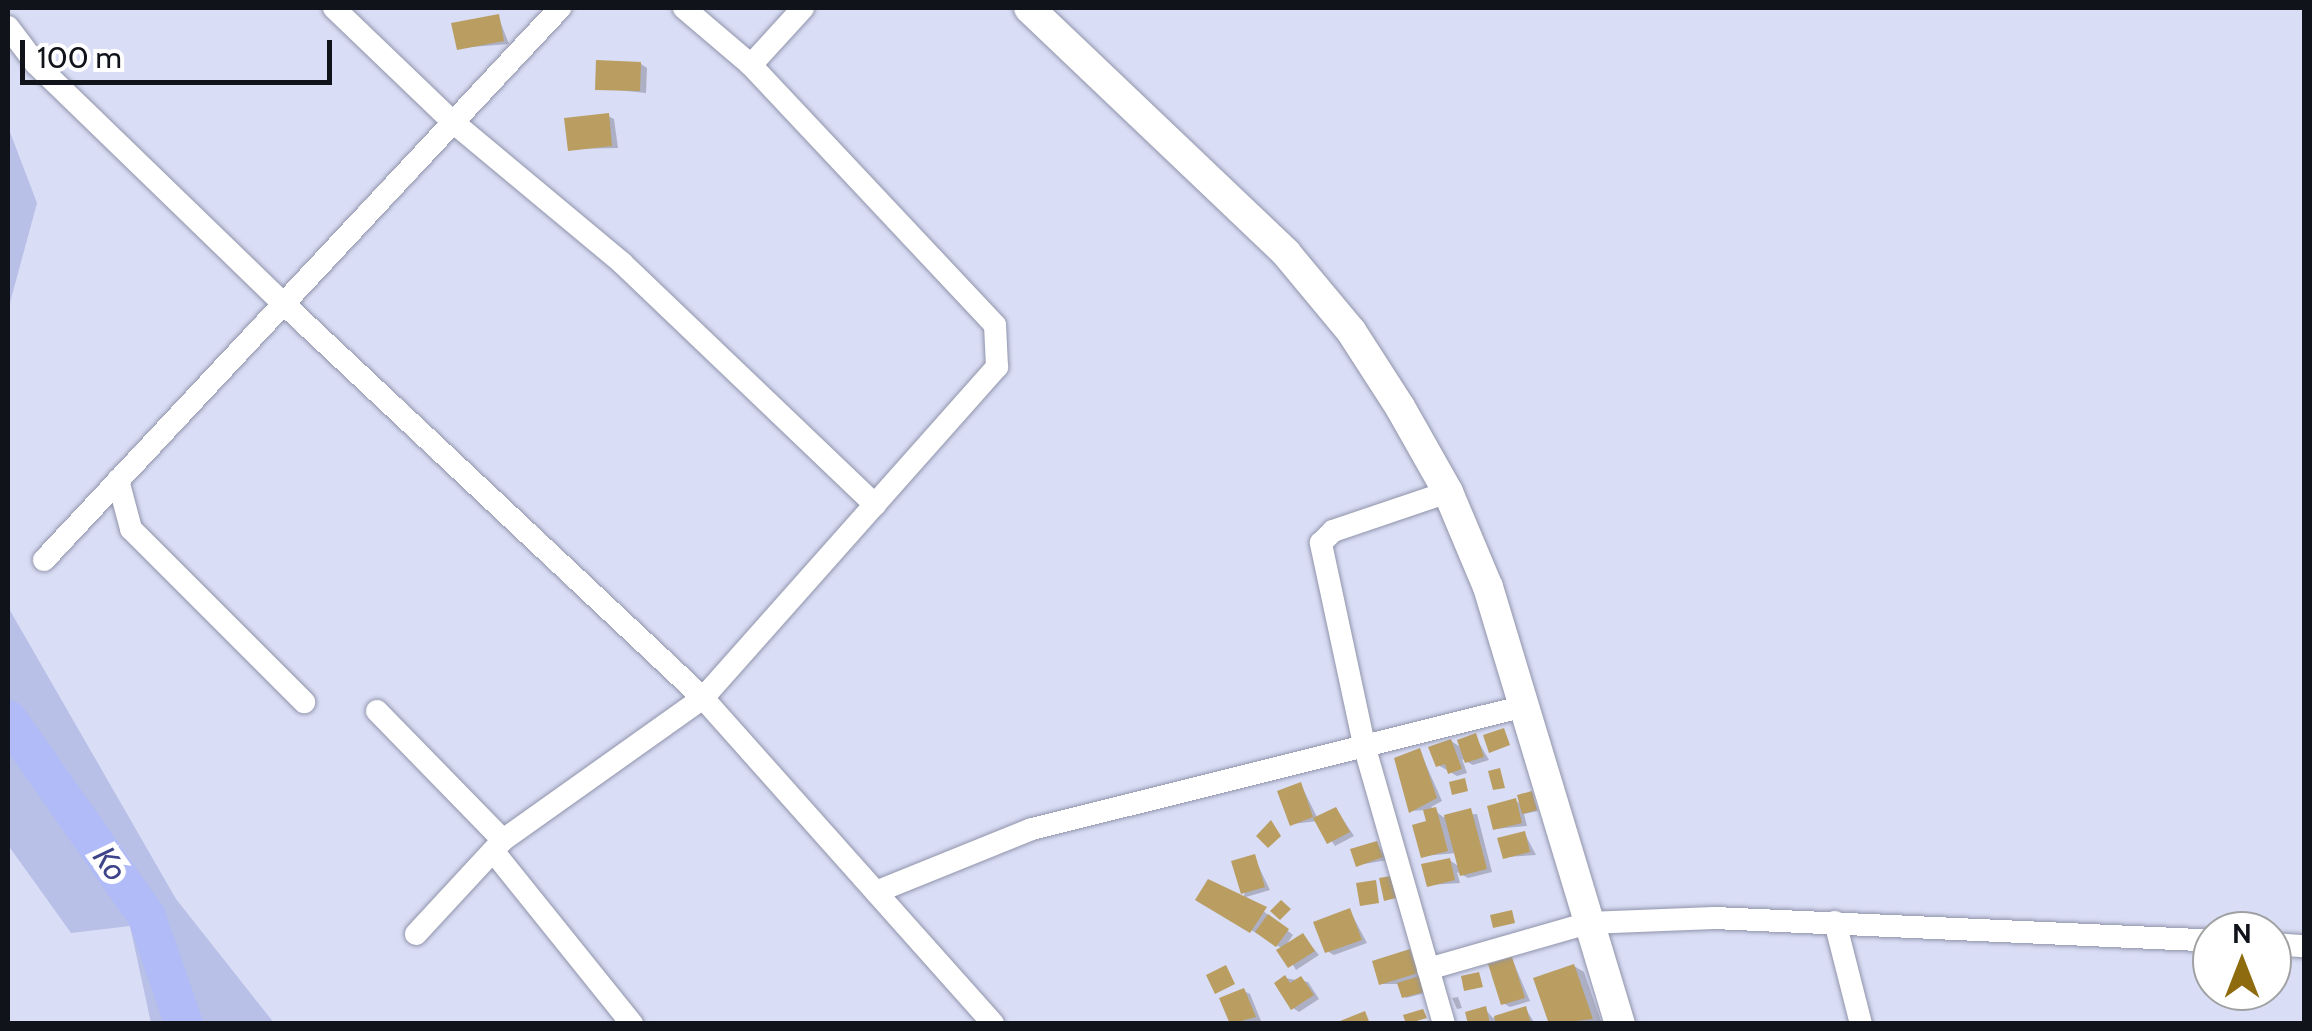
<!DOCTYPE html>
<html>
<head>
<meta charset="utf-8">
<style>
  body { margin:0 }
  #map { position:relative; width:2312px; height:1031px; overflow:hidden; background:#d9ddf5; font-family:Cabin,sans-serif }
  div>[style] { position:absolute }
  .green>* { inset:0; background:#b8c0e7 }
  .shadow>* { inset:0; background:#0003 }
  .river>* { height:38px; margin:-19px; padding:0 19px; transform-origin:19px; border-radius:19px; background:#b0bbf7 }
  .building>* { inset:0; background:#b99d61 }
  .roads { filter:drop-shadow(0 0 2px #9094aa) drop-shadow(0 0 2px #9094aa) }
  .minor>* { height:22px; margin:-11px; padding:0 11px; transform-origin:11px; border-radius:11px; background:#fff }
  .major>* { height:30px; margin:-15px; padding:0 15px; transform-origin:15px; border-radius:15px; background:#fff }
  span { translate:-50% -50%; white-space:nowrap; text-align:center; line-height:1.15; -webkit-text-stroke:10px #fff; paint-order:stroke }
  .water-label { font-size:32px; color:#3d448a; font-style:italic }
  .frame { position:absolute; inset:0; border:10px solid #11131a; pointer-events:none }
  .north { position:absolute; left:2192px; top:911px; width:100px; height:100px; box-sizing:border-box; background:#fff; border:2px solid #a0a1a3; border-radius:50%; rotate:0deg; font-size:28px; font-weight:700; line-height:40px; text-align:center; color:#11131a }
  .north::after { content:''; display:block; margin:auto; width:35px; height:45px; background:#8d6b0e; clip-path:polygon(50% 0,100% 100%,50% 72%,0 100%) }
  .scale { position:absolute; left:20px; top:40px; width:312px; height:45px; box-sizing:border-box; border:5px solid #11131a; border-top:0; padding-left:12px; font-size:30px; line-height:35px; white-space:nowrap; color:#11131a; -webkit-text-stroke:8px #fff; paint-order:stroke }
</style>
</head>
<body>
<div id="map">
  <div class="green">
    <i style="clip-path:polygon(8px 127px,37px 203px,8px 310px)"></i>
    <i style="clip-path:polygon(8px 607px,176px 899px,274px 1023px,151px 1023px,130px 926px,71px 933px,8px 845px)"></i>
  </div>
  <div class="shadow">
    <i style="clip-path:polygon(498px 16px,509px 44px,459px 48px)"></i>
    <i style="clip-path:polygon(641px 64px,647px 68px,646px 93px,597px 88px)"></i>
    <i style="clip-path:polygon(608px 116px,614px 119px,618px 148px,570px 149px)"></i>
    <i style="clip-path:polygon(1475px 736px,1489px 760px,1473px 765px,1462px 759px,1467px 773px,1457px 776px,1438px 765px,1451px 741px,1462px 748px)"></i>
    <i style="clip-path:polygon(1420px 751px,1442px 801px,1431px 807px,1443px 817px,1477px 814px,1492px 872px,1468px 878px,1457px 872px,1460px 883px,1429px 885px,1449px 860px,1460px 867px,1457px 853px,1423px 856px,1429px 823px,1426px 810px,1411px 811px)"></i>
    <i style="clip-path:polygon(1301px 785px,1318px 819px,1336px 809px,1354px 836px,1335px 846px,1318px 821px,1292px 824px)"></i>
    <i style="clip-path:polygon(1532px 794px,1538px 811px,1524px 814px,1527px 826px,1495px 829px,1516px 801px,1522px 805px)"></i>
    <i style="clip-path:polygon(1525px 834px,1536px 855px,1505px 857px)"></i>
    <i style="clip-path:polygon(1376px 843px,1388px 860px,1358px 865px)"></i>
    <i style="clip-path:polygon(1254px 857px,1270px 890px,1246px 897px,1293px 935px,1284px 948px,1303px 936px,1319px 955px,1296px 970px,1283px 949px,1199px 899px,1242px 903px)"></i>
    <i style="clip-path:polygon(1350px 911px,1367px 943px,1334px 955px,1327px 951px)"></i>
    <i style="clip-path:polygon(1409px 952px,1425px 993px,1406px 998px,1400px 984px,1382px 984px)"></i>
    <i style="clip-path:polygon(1512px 959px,1530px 1001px,1510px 1007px,1503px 1003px)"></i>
    <i style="clip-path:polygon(1574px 966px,1584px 972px,1602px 1024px,1552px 1024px)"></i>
    <i style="clip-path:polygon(1285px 978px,1308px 982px,1319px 999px,1299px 1012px,1293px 1008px)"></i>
    <i style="clip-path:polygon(1244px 991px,1250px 994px,1261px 1021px,1232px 1024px,1222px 999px)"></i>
    <i style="clip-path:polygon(1458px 997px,1462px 1008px,1457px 1009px,1452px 998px)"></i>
    <i style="clip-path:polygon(1485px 1009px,1493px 1018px,1526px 1009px,1535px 1024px,1471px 1024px)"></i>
  </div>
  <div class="river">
    <i style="left:8px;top:719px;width:240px;rotate:54.9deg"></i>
    <i style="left:146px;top:915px;width:115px;rotate:70.8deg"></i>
  </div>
  <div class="building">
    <i style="clip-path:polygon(499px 14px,504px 41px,457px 50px,451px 23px)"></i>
    <i style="clip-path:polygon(596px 60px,641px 62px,640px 91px,595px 90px)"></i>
    <i style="clip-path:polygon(609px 113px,612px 146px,568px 151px,564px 118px)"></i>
    <i style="clip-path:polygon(1504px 728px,1510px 745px,1489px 753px,1483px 735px)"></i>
    <i style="clip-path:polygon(1476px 733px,1484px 757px,1465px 763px,1457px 740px)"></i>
    <i style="clip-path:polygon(1451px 739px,1462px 769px,1448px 774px,1445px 764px,1436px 767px,1428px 747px)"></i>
    <i style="clip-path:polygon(1420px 748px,1437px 798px,1409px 813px,1394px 758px)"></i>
    <i style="clip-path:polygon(1500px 768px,1505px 788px,1493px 790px,1488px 771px)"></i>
    <i style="clip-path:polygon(1465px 778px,1468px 791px,1452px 795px,1449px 782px)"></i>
    <i style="clip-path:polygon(1301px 782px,1313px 817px,1290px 826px,1277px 791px)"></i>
    <i style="clip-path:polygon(1532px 791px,1537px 810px,1522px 814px,1517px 795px)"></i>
    <i style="clip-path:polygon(1516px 798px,1522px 823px,1493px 830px,1487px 806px)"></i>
    <i style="clip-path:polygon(1336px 807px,1350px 832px,1327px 844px,1313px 818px)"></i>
    <i style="clip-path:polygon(1436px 807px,1448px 851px,1421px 858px,1412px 825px,1426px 821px,1423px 810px)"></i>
    <i style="clip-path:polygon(1471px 808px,1487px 869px,1460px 876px,1444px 815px)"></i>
    <i style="clip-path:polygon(1271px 820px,1281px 836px,1268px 848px,1256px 836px)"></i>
    <i style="clip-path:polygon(1525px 831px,1530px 852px,1503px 859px,1497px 838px)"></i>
    <i style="clip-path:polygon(1377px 841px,1383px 857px,1356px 867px,1350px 849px)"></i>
    <i style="clip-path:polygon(1255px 854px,1265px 887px,1241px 894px,1231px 861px)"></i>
    <i style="clip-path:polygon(1450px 858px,1455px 880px,1427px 887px,1421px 864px)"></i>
    <i style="clip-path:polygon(1391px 876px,1396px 898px,1384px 901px,1379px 878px)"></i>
    <i style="clip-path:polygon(1208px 879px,1267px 907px,1250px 933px,1195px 900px)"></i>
    <i style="clip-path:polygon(1376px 880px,1379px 903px,1360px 906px,1356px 883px)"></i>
    <i style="clip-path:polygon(1281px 900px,1291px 909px,1280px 920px,1270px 911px)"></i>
    <i style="clip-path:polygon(1350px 908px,1362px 940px,1325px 953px,1313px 922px)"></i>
    <i style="clip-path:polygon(1512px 910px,1515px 923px,1493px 928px,1490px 915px)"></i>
    <i style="clip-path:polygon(1268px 914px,1289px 929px,1276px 947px,1255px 932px)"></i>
    <i style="clip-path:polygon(1303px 933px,1315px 951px,1288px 968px,1276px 950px)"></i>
    <i style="clip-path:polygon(1410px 949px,1418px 973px,1379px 985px,1372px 961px)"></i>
    <i style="clip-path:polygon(1512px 957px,1525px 998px,1501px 1005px,1488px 964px)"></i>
    <i style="clip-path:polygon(1574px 964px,1593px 1019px,1549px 1024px,1533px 978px)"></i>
    <i style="clip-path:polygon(1226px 965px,1235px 984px,1215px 994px,1206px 975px)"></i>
    <i style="clip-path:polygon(1479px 972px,1483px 987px,1464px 991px,1461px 976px)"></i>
    <i style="clip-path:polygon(1285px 975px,1290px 983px,1301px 976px,1314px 995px,1291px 1010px,1274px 983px)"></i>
    <i style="clip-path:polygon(1420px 976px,1424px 992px,1402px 998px,1397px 983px)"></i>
    <i style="clip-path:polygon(1244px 988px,1256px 1017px,1230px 1024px,1219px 998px)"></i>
    <i style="clip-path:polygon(1486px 1006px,1490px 1024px,1468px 1024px,1465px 1012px)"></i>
    <i style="clip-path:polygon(1526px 1006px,1531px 1024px,1496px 1024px,1494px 1016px)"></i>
    <i style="clip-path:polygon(1423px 1009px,1427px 1018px,1406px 1024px,1403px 1015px)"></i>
    <i style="clip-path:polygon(1365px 1011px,1370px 1024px,1341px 1024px,1340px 1021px)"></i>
  </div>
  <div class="roads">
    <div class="minor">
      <i style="left:334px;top:8px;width:165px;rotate:43.8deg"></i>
      <i style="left:453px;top:122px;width:220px;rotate:39.8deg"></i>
      <i style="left:622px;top:263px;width:350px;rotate:43.7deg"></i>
      <i style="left:8px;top:27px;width:46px;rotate:52.9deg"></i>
      <i style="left:36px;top:64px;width:345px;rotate:44.1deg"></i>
      <i style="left:284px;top:304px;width:575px;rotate:43.24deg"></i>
      <i style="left:703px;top:698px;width:436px;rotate:48.3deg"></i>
      <i style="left:751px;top:65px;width:77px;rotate:-47.6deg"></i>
      <i style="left:118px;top:480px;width:51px;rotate:75.1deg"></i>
      <i style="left:131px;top:529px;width:245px;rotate:45deg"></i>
      <i style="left:44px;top:560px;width:756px;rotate:-46.93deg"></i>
      <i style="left:377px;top:711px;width:180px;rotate:45.7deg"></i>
      <i style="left:493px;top:851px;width:222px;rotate:51.2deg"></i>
      <i style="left:876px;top:892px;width:168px;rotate:-22deg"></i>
      <i style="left:1032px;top:829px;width:508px;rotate:-14.01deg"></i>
      <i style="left:1835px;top:922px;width:105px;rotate:75.7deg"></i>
      <i style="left:416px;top:934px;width:128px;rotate:-47.2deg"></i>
      <i style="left:503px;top:840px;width:245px;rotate:-35.4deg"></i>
      <i style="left:703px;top:698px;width:443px;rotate:-48.4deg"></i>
      <i style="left:997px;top:367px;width:42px;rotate:-92.7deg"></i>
      <i style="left:995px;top:325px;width:357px;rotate:-133.2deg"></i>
      <i style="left:751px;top:65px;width:88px;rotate:-139.6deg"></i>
      <i style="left:2272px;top:944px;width:32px;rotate:4deg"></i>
      <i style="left:1428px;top:969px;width:166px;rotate:-16deg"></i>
      <i style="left:1588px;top:923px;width:126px;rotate:-2.3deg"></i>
      <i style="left:1714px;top:918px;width:499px;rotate:2.6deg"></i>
      <i style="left:1444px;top:1024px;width:286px;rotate:-106deg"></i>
      <i style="left:1365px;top:749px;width:211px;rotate:-102.1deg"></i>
      <i style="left:1321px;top:543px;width:17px;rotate:-45deg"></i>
      <i style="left:1333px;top:531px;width:121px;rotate:-18.7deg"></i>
    </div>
    <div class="major">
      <i style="left:1029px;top:8px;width:355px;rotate:43.6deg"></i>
      <i style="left:1286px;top:253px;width:102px;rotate:50.2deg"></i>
      <i style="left:1351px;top:331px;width:90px;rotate:57.2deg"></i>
      <i style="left:1400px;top:407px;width:98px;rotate:60.5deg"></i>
      <i style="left:1448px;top:492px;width:103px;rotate:67.2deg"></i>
      <i style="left:1488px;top:587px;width:457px;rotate:73.2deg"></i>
    </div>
  </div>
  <div class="water-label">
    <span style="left:110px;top:864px;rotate:55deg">Ko</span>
  </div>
  <div class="frame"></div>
  <div class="north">N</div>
  <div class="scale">100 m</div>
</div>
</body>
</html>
